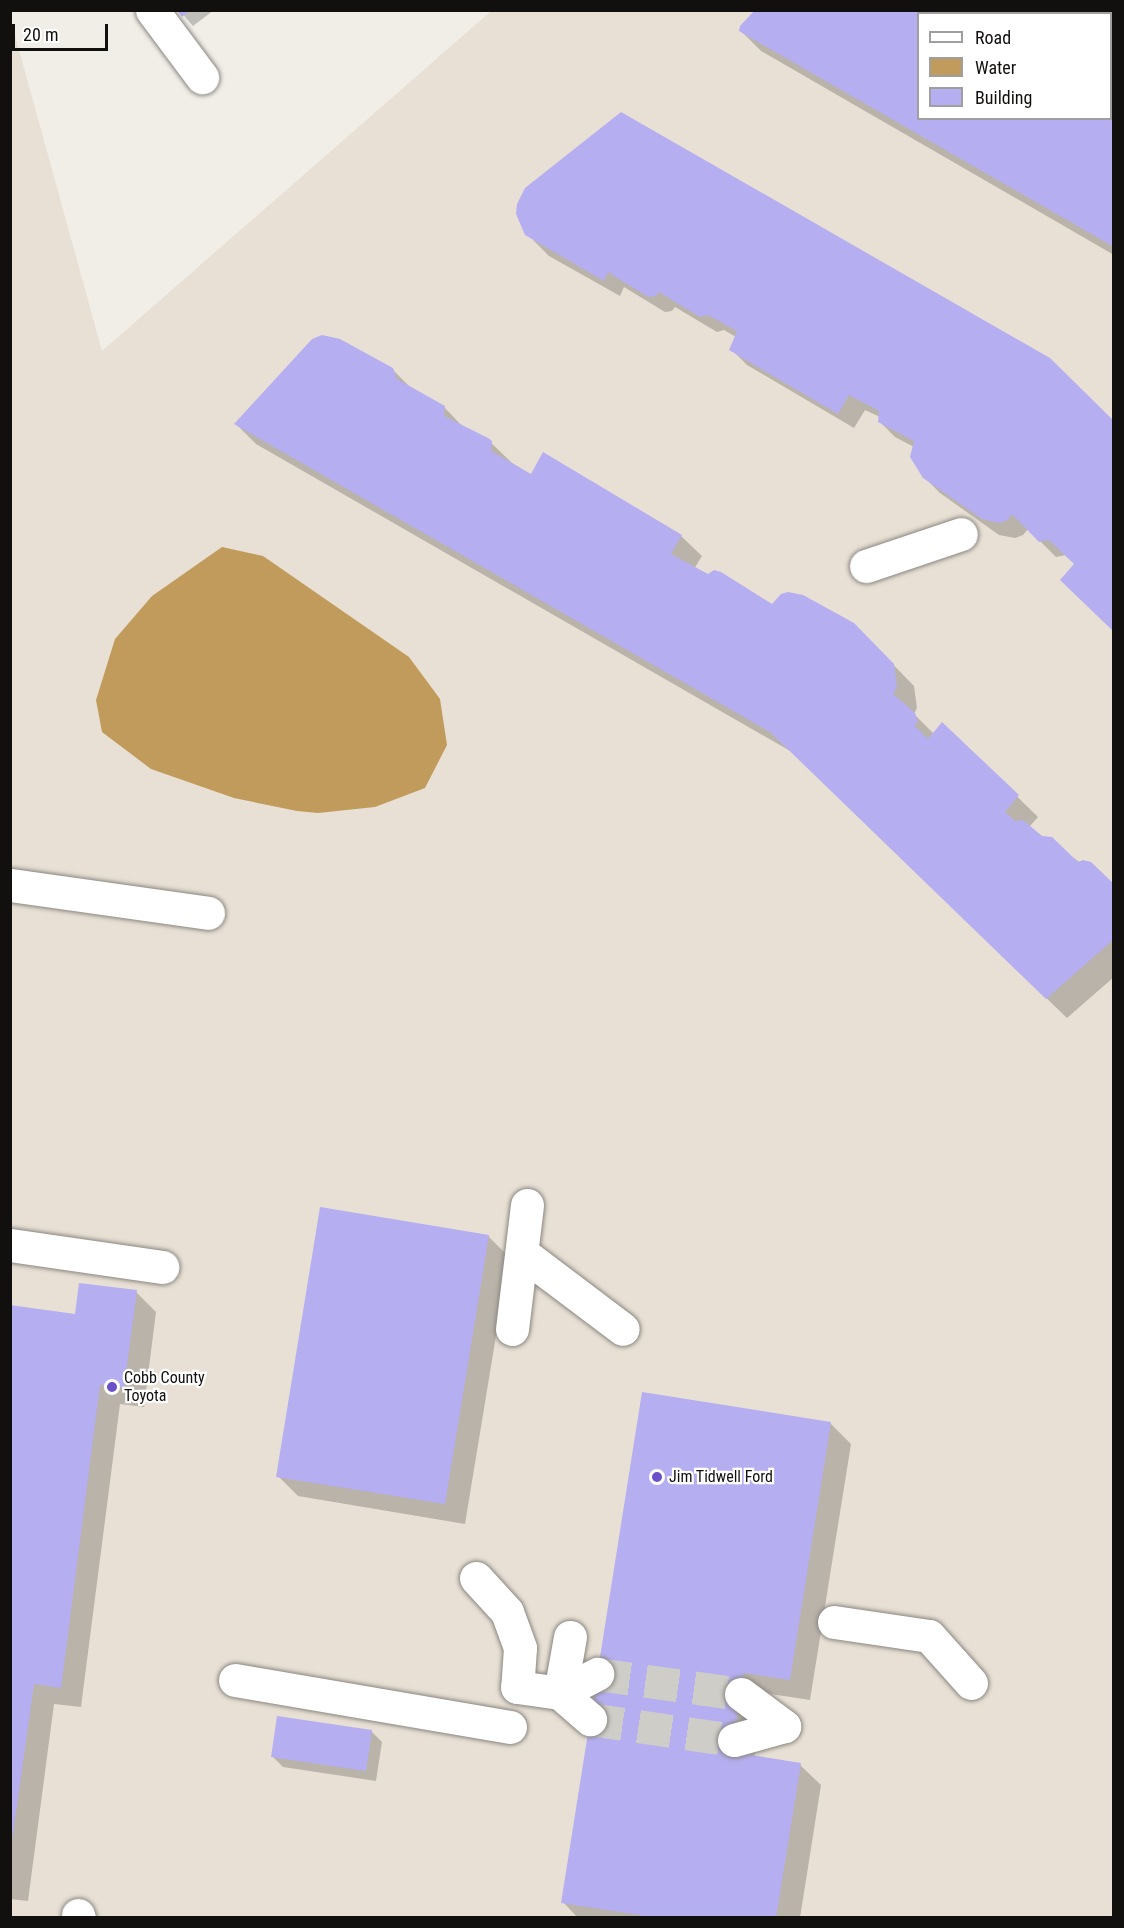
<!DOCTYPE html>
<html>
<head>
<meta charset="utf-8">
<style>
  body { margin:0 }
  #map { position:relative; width:1124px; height:1928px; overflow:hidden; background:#f1eee8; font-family:"Roboto Condensed",sans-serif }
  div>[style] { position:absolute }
  .built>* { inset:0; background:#e8e0d4 }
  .water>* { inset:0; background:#c19b5c }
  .shadow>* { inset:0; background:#0003 }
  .building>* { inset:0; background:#b5aff1 }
  .minor-tunnel>* { height:33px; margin-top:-16.5px; transform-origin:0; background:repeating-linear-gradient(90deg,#cfcdc7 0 33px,transparent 0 49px) }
  .roads { filter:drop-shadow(0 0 2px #8a8681) drop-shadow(0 0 2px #8a8681) }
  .minor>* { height:33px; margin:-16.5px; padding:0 16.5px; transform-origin:16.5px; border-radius:16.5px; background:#fff }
  .dots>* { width:16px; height:16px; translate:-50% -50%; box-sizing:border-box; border:3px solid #fff; border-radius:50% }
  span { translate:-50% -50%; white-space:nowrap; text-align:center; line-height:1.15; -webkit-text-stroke:4.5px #fff; paint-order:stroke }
  .poi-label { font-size:16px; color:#11100e }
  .left { translate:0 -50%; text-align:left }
  .frame { position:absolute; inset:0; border:12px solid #11100e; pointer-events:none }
  .legend { position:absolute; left:917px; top:12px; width:195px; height:108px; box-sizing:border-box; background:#fff; border:2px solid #a09f9f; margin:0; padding:8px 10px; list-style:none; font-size:18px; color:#11100e }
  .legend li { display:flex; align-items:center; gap:12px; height:30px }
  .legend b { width:30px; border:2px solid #a09f9f }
  .scale { position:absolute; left:12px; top:24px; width:96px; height:27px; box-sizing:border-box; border:3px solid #11100e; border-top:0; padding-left:8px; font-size:18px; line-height:21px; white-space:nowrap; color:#11100e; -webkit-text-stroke:4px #fff; paint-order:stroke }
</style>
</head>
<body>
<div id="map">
  <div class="built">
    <i style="clip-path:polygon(evenodd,491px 11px,1113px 11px,1113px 1917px,11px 1917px,10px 17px,102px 351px,491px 11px,918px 14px,1110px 14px,1110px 118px,918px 118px,918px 14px)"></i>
  </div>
  <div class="water">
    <i style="clip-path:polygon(222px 547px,263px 556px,409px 657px,440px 699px,447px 745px,425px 788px,375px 807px,318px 813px,297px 811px,234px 798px,151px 769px,102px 732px,96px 700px,115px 639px,152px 596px)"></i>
  </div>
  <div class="shadow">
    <i style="clip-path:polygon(179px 10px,214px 10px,193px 26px)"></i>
    <i style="clip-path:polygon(757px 10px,971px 10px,974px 14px,918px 14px,918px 118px,1110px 118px,1110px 81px,1114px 84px,1114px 255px,761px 51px,741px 31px)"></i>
    <i style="clip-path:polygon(621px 113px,1076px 565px,1066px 555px,1056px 557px,1028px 529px,1023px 535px,1015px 538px,999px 535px,940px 493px,924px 477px,914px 447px,895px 437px,879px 421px,880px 417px,865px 410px,854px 428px,747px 365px,731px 349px,736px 337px,724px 330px,717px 332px,675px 307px,672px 311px,665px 312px,624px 287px,620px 296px,549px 256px,533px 240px)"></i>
    <i style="clip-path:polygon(392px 369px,413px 390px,444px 407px,464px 428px,487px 439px,512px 463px,532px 476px,681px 536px,702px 556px,694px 569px,772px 605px,874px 645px,914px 686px,917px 708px,914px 714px,934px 734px,943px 724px,1038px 817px,1029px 827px,1114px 886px,1114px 977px,1067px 1018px,792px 752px,256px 444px,236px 424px)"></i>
    <i style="clip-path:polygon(488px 1236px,509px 1257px,465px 1524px,298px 1496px,278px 1476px)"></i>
    <i style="clip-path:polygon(136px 1292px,156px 1312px,144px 1407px,120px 1404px,81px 1707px,54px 1704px,28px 1901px,10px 1899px,10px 1307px,76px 1315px)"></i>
    <i style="clip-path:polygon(830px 1423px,851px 1444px,810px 1700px,764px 1693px,754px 1757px,800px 1765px,821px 1785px,800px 1918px,578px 1918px,563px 1902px)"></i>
    <i style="clip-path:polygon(371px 1731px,382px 1742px,376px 1781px,283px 1767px,273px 1757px)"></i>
  </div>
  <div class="building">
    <i style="clip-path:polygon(177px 10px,190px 10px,182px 17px)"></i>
    <i style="clip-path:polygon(755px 10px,965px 10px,972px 14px,918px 14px,918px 118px,1110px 118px,1110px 92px,1114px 92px,1114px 247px,739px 31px,740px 26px)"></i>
    <i style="clip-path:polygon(621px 112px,1050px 358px,1114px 421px,1114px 632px,1060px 580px,1074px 564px,1049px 540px,1039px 542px,1012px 514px,1008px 520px,999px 523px,982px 519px,923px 478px,910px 457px,914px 441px,878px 422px,879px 411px,849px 395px,838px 414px,729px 350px,737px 331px,708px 315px,700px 317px,659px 292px,656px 296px,648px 297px,608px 272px,604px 281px,525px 235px,516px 214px,517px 204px,525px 188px)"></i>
    <i style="clip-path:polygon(322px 335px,340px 339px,393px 368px,397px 379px,445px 406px,444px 416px,488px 438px,492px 441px,491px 451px,531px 474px,543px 452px,682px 535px,671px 554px,708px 574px,714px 570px,721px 572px,772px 604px,781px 594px,788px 592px,803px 595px,854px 623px,894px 664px,897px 687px,893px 694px,915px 713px,918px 722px,914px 725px,928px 739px,942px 722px,1019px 795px,1005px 812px,1015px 821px,1023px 820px,1042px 836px,1052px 837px,1078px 862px,1083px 860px,1091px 862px,1114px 884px,1114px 939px,1046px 999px,770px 732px,234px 424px,312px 339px)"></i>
    <i style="clip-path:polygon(320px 1207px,489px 1235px,445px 1504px,276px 1477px)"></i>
    <i style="clip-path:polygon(79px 1283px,137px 1290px,124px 1388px,100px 1385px,61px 1688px,34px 1684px,10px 1854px,10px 1305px,75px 1314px)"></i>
    <i style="clip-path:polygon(642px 1392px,831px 1422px,790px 1680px,744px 1673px,732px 1752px,801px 1763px,776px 1918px,640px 1918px,640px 1915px,561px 1903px)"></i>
    <i style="clip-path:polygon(277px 1716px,372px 1730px,366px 1771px,271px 1757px)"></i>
  </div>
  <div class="minor-tunnel">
    <i style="left:597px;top:1674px;width:145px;rotate:7.9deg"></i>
    <i style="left:590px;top:1719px;width:146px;rotate:8.3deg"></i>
  </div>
  <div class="roads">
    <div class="minor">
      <i style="left:152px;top:10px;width:84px;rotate:53.3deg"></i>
      <i style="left:866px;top:566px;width:100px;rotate:-18.6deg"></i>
      <i style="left:10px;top:885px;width:200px;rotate:8deg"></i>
      <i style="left:10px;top:1245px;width:154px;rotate:8.2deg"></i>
      <i style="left:522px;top:1253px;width:126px;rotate:37deg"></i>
      <i style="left:512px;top:1329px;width:125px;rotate:-83.1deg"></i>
      <i style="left:476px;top:1578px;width:46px;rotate:47.6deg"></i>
      <i style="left:507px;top:1612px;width:38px;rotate:70deg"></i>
      <i style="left:520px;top:1648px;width:39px;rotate:94deg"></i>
      <i style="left:517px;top:1687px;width:43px;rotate:7.9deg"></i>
      <i style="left:560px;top:1693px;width:40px;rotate:41deg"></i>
      <i style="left:834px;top:1622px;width:96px;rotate:8.4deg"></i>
      <i style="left:929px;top:1636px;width:63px;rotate:48.2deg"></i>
      <i style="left:235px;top:1680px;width:279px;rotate:9.7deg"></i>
      <i style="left:560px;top:1693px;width:57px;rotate:-79.9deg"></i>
      <i style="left:560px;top:1693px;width:42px;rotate:-27.2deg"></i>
      <i style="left:741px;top:1694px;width:54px;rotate:36.7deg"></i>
      <i style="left:734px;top:1740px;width:52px;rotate:-15.6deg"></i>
      <i style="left:78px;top:1915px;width:3px;rotate:72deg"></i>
    </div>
  </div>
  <div class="dots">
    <i style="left:112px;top:1387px;background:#6a51ca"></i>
    <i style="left:657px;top:1477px;background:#6a51ca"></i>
  </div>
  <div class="poi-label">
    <span class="left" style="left:124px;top:1387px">Cobb County<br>Toyota</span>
    <span class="left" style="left:669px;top:1477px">Jim Tidwell Ford</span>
  </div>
  <div class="frame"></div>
  <ul class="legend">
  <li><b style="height:8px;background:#fff"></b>Road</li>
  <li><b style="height:16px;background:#c19b5c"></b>Water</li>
  <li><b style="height:16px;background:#b5aff1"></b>Building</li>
  </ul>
  <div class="scale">20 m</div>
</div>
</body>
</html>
